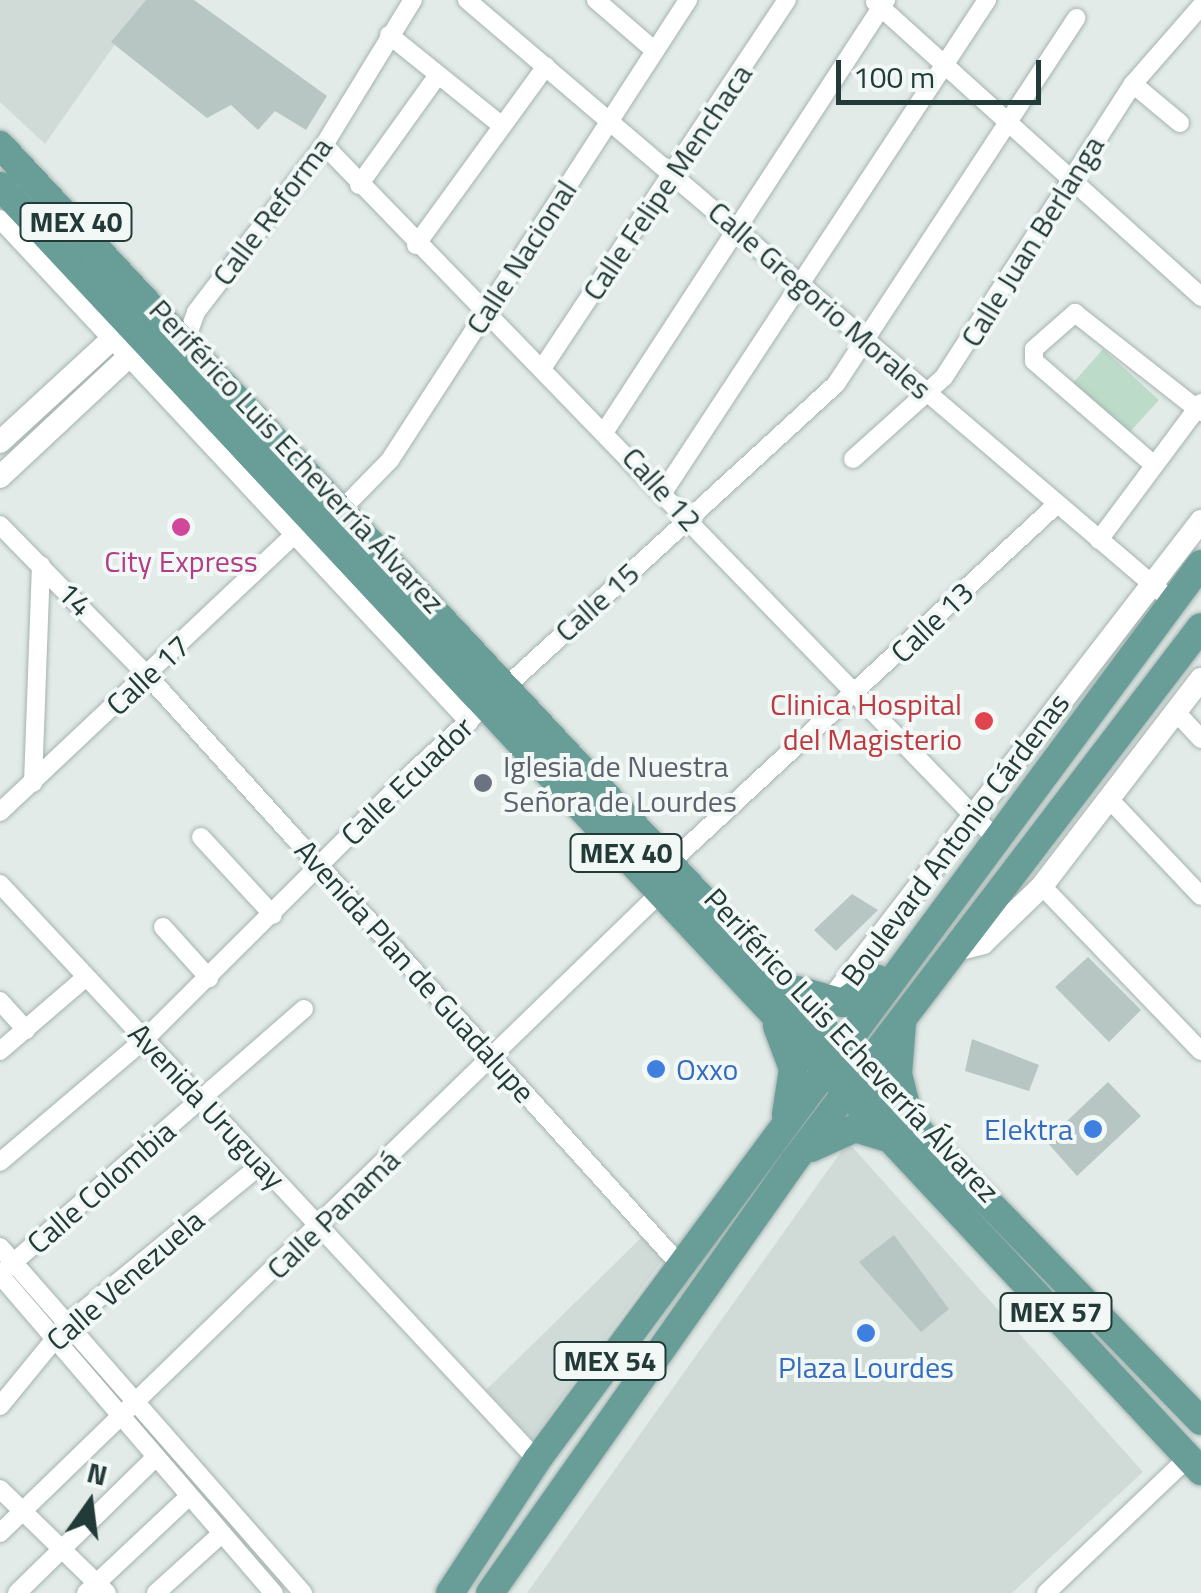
<!DOCTYPE html>
<html>
<head>
<meta charset="utf-8">
<style>
  body { margin:0 }
  #map { position:relative; width:1201px; height:1593px; overflow:hidden; background:#e2ebe8; font-family:"Titillium Web",sans-serif }
  div>[style] { position:absolute }
  .built>* { inset:0; background:#d0dbd8 }
  .green>* { inset:0; background:#bcdbc9 }
  .building>* { inset:0; background:#b7c6c2 }
  .roads { filter:drop-shadow(0 0 2px #a5b3b0) drop-shadow(0 0 2px #a5b3b0) }
  .street>* { height:18px; margin:-9px; padding:0 9px; transform-origin:9px; border-radius:9px; background:#fff }
  .secondary>* { height:22px; margin:-11px; padding:0 11px; transform-origin:11px; border-radius:11px; background:#fff }
  .primary>* { height:28px; margin:-14px; padding:0 14px; transform-origin:14px; border-radius:14px; background:#699e98 }
  .dots>* { width:28px; height:28px; translate:-50% -50%; box-sizing:border-box; border:5px solid #f2f8f6; border-radius:50% }
  span { translate:-50% -50%; white-space:nowrap; text-align:center; line-height:1.15; -webkit-text-stroke:8px #f2f8f6; paint-order:stroke }
  .shield-label span { padding:2px 8px; background:#f2f8f6; border:2px solid; border-radius:8px; -webkit-text-stroke-width:0 }
  .shield-label { font-size:28px; color:#233b38; font-weight:700 }
  .street-label { font-size:30px; color:#233b38 }
  .hotel-label { font-size:30px; color:#b23c85 }
  .health-label { font-size:30px; color:#be3a42 }
  .right { translate:-100% -50%; text-align:right }
  .worship-label { font-size:30px; color:#5b616d }
  .left { translate:0 -50%; text-align:left }
  .shop-label { font-size:30px; color:#366cbe }
  .north { position:absolute; left:40px; top:1453px; width:100px; height:100px; -webkit-text-stroke:8px #f2f8f6; paint-order:stroke; rotate:14deg; font-size:28px; font-weight:700; line-height:40px; text-align:center; color:#233b38 }
  .north::after { content:''; display:block; margin:auto; width:35px; height:45px; background:#233b38; clip-path:polygon(50% 0,100% 100%,50% 72%,0 100%) }
  .scale { position:absolute; left:836px; top:60px; width:205px; height:45px; box-sizing:border-box; border:5px solid #233b38; border-top:0; padding-left:12px; font-size:30px; line-height:35px; white-space:nowrap; color:#233b38; -webkit-text-stroke:8px #f2f8f6; paint-order:stroke }
</style>
</head>
<body>
<div id="map">
  <div class="built">
    <i style="clip-path:polygon(0 0,146px 0,45px 144px,0 102px)"></i>
    <i style="clip-path:polygon(848px 1142px,1143px 1472px,1012px 1593px,527px 1593px)"></i>
    <i style="clip-path:polygon(642px 1237px,664px 1258px,532px 1439px,486px 1390px)"></i>
  </div>
  <div class="green">
    <i style="clip-path:polygon(1103px 349px,1159px 400px,1129px 433px,1073px 383px)"></i>
  </div>
  <div class="building">
    <i style="clip-path:polygon(146px 0,194px 0,327px 96px,306px 130px,275px 111px,258px 130px,231px 105px,207px 118px,111px 42px)"></i>
    <i style="clip-path:polygon(852px 894px,878px 910px,836px 951px,814px 930px)"></i>
    <i style="clip-path:polygon(1088px 957px,1141px 1010px,1109px 1042px,1055px 987px)"></i>
    <i style="clip-path:polygon(972px 1039px,1039px 1065px,1029px 1091px,965px 1071px)"></i>
    <i style="clip-path:polygon(1108px 1082px,1141px 1116px,1077px 1176px,1046px 1141px)"></i>
    <i style="clip-path:polygon(894px 1235px,949px 1309px,921px 1332px,859px 1262px)"></i>
  </div>
  <div class="roads">
    <div class="street">
      <i style="left:467px;top:0;width:928px;rotate:40.45deg"></i>
      <i style="left:596px;top:0;width:78px;rotate:40.8deg"></i>
      <i style="left:875px;top:2px;width:440px;rotate:42.1deg"></i>
      <i style="left:389px;top:35px;width:145px;rotate:38.8deg"></i>
      <i style="left:1133px;top:84px;width:61px;rotate:39.7deg"></i>
      <i style="left:324px;top:145px;width:965px;rotate:45.92deg"></i>
      <i style="left:359px;top:185px;width:135px;rotate:-54.3deg"></i>
      <i style="left:0;top:219px;width:688px;rotate:47deg"></i>
      <i style="left:416px;top:245px;width:221px;rotate:-54deg"></i>
      <i style="left:183px;top:348px;width:38px;rotate:-70deg"></i>
      <i style="left:196px;top:312px;width:210px;rotate:-52.5deg"></i>
      <i style="left:324px;top:145px;width:170px;rotate:-58.5deg"></i>
      <i style="left:545px;top:364px;width:437px;rotate:-56.4deg"></i>
      <i style="left:607px;top:428px;width:511px;rotate:-56.9deg"></i>
      <i style="left:853px;top:459px;width:122px;rotate:-42deg"></i>
      <i style="left:944px;top:377px;width:349px;rotate:-57.2deg"></i>
      <i style="left:1133px;top:84px;width:103px;rotate:-48.9deg"></i>
      <i style="left:1154px;top:465px;width:159px;rotate:-139.1deg"></i>
      <i style="left:1034px;top:361px;width:12px;rotate:-90deg"></i>
      <i style="left:1034px;top:349px;width:55px;rotate:-41.3deg"></i>
      <i style="left:1075px;top:313px;width:160px;rotate:38.2deg"></i>
      <i style="left:664px;top:491px;width:588px;rotate:-56.66deg"></i>
      <i style="left:345px;top:506px;width:64px;rotate:-45.6deg"></i>
      <i style="left:390px;top:460px;width:548px;rotate:-57.06deg"></i>
      <i style="left:0;top:525px;width:210px;rotate:45.6deg"></i>
      <i style="left:147px;top:675px;width:798px;rotate:47.9deg"></i>
      <i style="left:1099px;top:540px;width:171px;rotate:-53.3deg"></i>
      <i style="left:1176px;top:712px;width:37px;rotate:47deg"></i>
      <i style="left:33px;top:783px;width:218px;rotate:-87.9deg"></i>
      <i style="left:1112px;top:802px;width:129px;rotate:46.6deg"></i>
      <i style="left:0;top:812px;width:404px;rotate:-43.3deg"></i>
      <i style="left:201px;top:837px;width:106px;rotate:47.3deg"></i>
      <i style="left:673px;top:860px;width:524px;rotate:-42.83deg"></i>
      <i style="left:0;top:884px;width:787px;rotate:47.01deg"></i>
      <i style="left:1042px;top:886px;width:229px;rotate:46.1deg"></i>
      <i style="left:163px;top:927px;width:69px;rotate:48deg"></i>
      <i style="left:0;top:1001px;width:39px;rotate:48deg"></i>
      <i style="left:0;top:1051px;width:113px;rotate:-40.7deg"></i>
      <i style="left:0;top:1162px;width:192px;rotate:-40.3deg"></i>
      <i style="left:146px;top:1038px;width:378px;rotate:-44.9deg"></i>
      <i style="left:414px;top:771px;width:573px;rotate:-42.52deg"></i>
      <i style="left:836px;top:384px;width:438px;rotate:-56.7deg"></i>
      <i style="left:0;top:1247px;width:460px;rotate:48.8deg"></i>
      <i style="left:7px;top:1268px;width:394px;rotate:-41.1deg"></i>
      <i style="left:0;top:1275px;width:420px;rotate:49.3deg"></i>
      <i style="left:0;top:1406px;width:106px;rotate:-50.7deg"></i>
      <i style="left:67px;top:1324px;width:252px;rotate:-39.4deg"></i>
      <i style="left:0;top:1489px;width:149px;rotate:44.2deg"></i>
      <i style="left:0;top:1533px;width:924px;rotate:-44.12deg"></i>
      <i style="left:17px;top:1593px;width:189px;rotate:-44.4deg"></i>
      <i style="left:86px;top:1593px;width:137px;rotate:-43.2deg"></i>
      <i style="left:156px;top:1593px;width:85px;rotate:-42.1deg"></i>
      <i style="left:1046px;top:1593px;width:196px;rotate:-43.6deg"></i>
    </div>
    <div class="secondary">
      <i style="left:0;top:442px;width:189px;rotate:-42.6deg"></i>
      <i style="left:0;top:477px;width:216px;rotate:-43.1deg"></i>
      <i style="left:952px;top:951px;width:32px;rotate:-14deg"></i>
      <i style="left:983px;top:943px;width:82px;rotate:-44deg"></i>
      <i style="left:1042px;top:886px;width:261px;rotate:-52.5deg"></i>
      <i style="left:829px;top:1003px;width:609px;rotate:-52.34deg"></i>
    </div>
    <div class="primary">
      <i style="left:0;top:145px;width:1338px;rotate:47.03deg"></i>
      <i style="left:912px;top:1124px;width:414px;rotate:45.8deg"></i>
      <i style="left:0;top:186px;width:1759px;rotate:46.94deg"></i>
      <i style="left:797px;top:990px;width:48px;rotate:15.8deg"></i>
      <i style="left:843px;top:1003px;width:42px;rotate:-35.2deg"></i>
      <i style="left:902px;top:1023px;width:51px;rotate:94.5deg"></i>
      <i style="left:898px;top:1074px;width:45px;rotate:76deg"></i>
      <i style="left:777px;top:1026px;width:46px;rotate:69.6deg"></i>
      <i style="left:793px;top:1069px;width:46px;rotate:98.8deg"></i>
      <i style="left:811px;top:1148px;width:48px;rotate:-24.4deg"></i>
      <i style="left:855px;top:1128px;width:38px;rotate:17deg"></i>
      <i style="left:450px;top:1593px;width:159px;rotate:-56.8deg"></i>
      <i style="left:537px;top:1460px;width:1115px;rotate:-53.46deg"></i>
      <i style="left:490px;top:1593px;width:528px;rotate:-54.87deg"></i>
      <i style="left:794px;top:1161px;width:671px;rotate:-52.69deg"></i>
    </div>
  </div>
  <div class="dots">
    <i style="left:181px;top:527px;background:#d1479c"></i>
    <i style="left:984px;top:721px;background:#e0444e"></i>
    <i style="left:483px;top:783px;background:#6b7280"></i>
    <i style="left:656px;top:1069px;background:#3f7fe0"></i>
    <i style="left:1093px;top:1129px;background:#3f7fe0"></i>
    <i style="left:866px;top:1333px;background:#3f7fe0"></i>
  </div>
  <div class="shield-label">
    <span style="left:76px;top:222px">MEX 40</span>
    <span style="left:626px;top:853px">MEX 40</span>
    <span style="left:1056px;top:1312px">MEX 57</span>
    <span style="left:610px;top:1361px">MEX 54</span>
  </div>
  <div class="street-label">
    <span style="left:667px;top:182px;rotate:-56deg">Calle Felipe Menchaca</span>
    <span style="left:272px;top:211px;rotate:-53deg">Calle Reforma</span>
    <span style="left:1032px;top:241px;rotate:-58deg">Calle Juan Berlanga</span>
    <span style="left:521px;top:257px;rotate:-57deg">Calle Nacional</span>
    <span style="left:820px;top:300px;rotate:41deg">Calle Gregorio Morales</span>
    <span style="left:297px;top:456px;rotate:47deg">Periférico Luis Echeverría Álvarez</span>
    <span style="left:662px;top:489px;rotate:48deg">Calle 12</span>
    <span style="left:75px;top:599px;rotate:45deg">14</span>
    <span style="left:597px;top:602px;rotate:-42deg">Calle 15</span>
    <span style="left:932px;top:622px;rotate:-44deg">Calle 13</span>
    <span style="left:148px;top:675px;rotate:-43deg">Calle 17</span>
    <span style="left:407px;top:781px;rotate:-44deg">Calle Ecuador</span>
    <span style="left:955px;top:839px;rotate:-53deg">Boulevard Antonio Cárdenas</span>
    <span style="left:415px;top:971px;rotate:48deg">Avenida Plan de Guadalupe</span>
    <span style="left:852px;top:1045px;rotate:47deg">Periférico Luis Echeverría Álvarez</span>
    <span style="left:207px;top:1106px;rotate:47deg">Avenida Uruguay</span>
    <span style="left:101px;top:1187px;rotate:-41deg">Calle Colombia</span>
    <span style="left:333px;top:1214px;rotate:-44deg">Calle Panamá</span>
    <span style="left:125px;top:1280px;rotate:-41deg">Calle Venezuela</span>
  </div>
  <div class="hotel-label">
    <span style="left:181px;top:561px">City Express</span>
  </div>
  <div class="health-label">
    <span class="right" style="left:962px;top:721px">Clinica Hospital<br>del Magisterio</span>
  </div>
  <div class="worship-label">
    <span class="left" style="left:503px;top:783px">Iglesia de Nuestra<br>Señora de Lourdes</span>
  </div>
  <div class="shop-label">
    <span class="left" style="left:676px;top:1069px">Oxxo</span>
    <span class="right" style="left:1073px;top:1129px">Elektra</span>
    <span style="left:866px;top:1367px">Plaza Lourdes</span>
  </div>
  <div class="north">N</div>
  <div class="scale">100 m</div>
</div>
</body>
</html>
